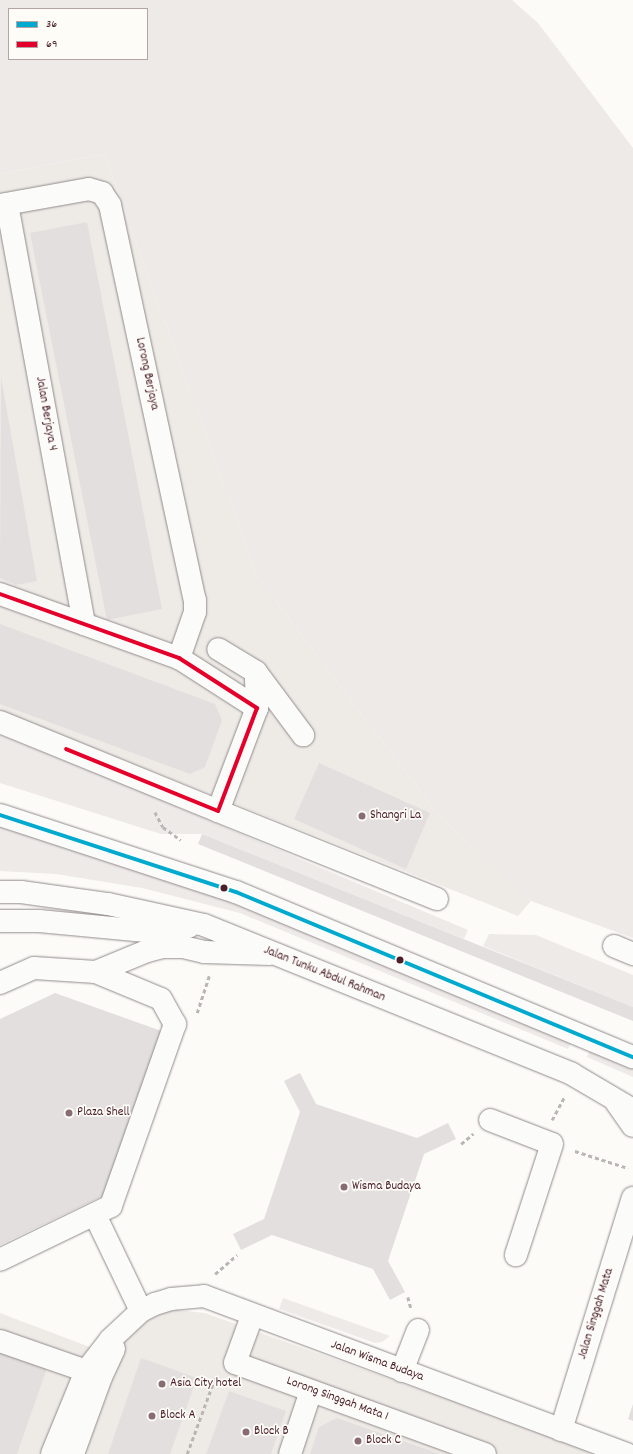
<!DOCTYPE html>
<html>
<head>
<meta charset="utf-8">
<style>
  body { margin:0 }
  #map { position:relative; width:633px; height:1454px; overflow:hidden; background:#fcfbf8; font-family:Dekko,sans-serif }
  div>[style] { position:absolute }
  .built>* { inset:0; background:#eeebe7 }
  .green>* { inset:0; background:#eeeae8 }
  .building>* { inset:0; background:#e2dfde }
  .path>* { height:2.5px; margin-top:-1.25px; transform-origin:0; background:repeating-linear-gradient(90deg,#bbb6b6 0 4px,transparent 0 7px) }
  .roads { filter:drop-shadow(0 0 1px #928a8b) drop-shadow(0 0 1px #928a8b) }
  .minor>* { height:22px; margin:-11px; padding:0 11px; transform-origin:11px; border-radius:11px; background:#fbfbf9 }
  .major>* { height:22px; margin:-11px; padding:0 11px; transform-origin:11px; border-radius:11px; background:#fbfbf9 }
  .bus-1>* { height:4px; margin:-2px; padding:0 2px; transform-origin:2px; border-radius:2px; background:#00a9ce }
  .bus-2>* { height:4px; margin:-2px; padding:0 2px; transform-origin:2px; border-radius:2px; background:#e4002b }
  .dots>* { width:11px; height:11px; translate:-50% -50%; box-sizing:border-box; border:2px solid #fdfcf7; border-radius:50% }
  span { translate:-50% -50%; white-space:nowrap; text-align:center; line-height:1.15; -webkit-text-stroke:3.5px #fdfcf7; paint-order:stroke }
  .street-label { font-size:13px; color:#4a1f2b }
  .poi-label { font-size:13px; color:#4a1f2b }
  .left { translate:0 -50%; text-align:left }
  .legend { position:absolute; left:8px; top:8px; width:140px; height:52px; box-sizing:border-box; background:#fdfcf7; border:1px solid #b5a4a5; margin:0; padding:5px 7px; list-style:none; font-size:12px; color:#4a1f2b }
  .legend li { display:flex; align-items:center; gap:8px; height:20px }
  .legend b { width:20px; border:1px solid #b5a4a5 }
</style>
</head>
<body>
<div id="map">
  <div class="built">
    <i style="clip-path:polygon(104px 154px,258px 578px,439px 816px,531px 901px,518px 916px,0 711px,0 174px)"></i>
    <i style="clip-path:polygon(169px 1309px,205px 1313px,601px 1454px,0 1454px,0 1313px,95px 1349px,111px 1328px)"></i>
  </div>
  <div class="green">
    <i style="clip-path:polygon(evenodd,0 0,512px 0,538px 23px,633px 148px,633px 938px,531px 901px,439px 816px,258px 578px,104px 154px,0 174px,0 0,9px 9px,147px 9px,147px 59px,9px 59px,9px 9px)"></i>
    <i style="clip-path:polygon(0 735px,123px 784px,468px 930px,464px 939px,202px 834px,161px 834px,0 783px)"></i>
    <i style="clip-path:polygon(0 827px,79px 849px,244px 905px,572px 1041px,568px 1049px,240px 913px,142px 888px,56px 874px,0 871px)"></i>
    <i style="clip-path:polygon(489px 934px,536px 935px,633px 975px,633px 1007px,483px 946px)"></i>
    <i style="clip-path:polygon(591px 1048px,633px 1067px,633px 1077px,587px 1057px)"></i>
    <i style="clip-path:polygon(283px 1298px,390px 1336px,382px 1342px,375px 1343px,279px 1309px)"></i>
  </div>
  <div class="building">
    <i style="clip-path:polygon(87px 222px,162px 609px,107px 620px,30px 233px)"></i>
    <i style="clip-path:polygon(1px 377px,37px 581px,16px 585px,0 578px)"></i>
    <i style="clip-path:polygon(0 624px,215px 704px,222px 720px,205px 767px,190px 774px,0 704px)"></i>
    <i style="clip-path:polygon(319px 763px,430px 813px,406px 869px,294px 819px)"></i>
    <i style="clip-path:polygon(202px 834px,633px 1007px,633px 1021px,198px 844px)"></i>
    <i style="clip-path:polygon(55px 993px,167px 1033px,109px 1193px,0 1245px,0 1019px)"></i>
    <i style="clip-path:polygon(300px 1073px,316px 1104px,417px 1138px,448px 1123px,456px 1139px,424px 1154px,388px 1261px,405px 1292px,390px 1300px,373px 1269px,272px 1235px,241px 1250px,233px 1234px,264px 1219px,300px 1112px,284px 1081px)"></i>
    <i style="clip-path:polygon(0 1351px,47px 1368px,17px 1454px,0 1454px)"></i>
    <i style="clip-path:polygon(141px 1358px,197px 1378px,170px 1454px,108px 1454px)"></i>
    <i style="clip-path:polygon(229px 1391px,286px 1411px,271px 1454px,206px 1454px)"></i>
    <i style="clip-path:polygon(633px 1404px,633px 1421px,628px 1419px)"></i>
    <i style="clip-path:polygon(337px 1418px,440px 1454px,310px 1454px,319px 1427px)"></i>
  </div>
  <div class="path">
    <i style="left:155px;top:812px;width:17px;rotate:62deg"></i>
    <i style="left:163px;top:827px;width:22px;rotate:36deg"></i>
    <i style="left:197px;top:1013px;width:39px;rotate:-72deg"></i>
    <i style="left:552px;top:1120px;width:27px;rotate:-62deg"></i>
    <i style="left:461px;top:1144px;width:16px;rotate:-40deg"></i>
    <i style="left:575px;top:1151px;width:56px;rotate:17.8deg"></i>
    <i style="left:215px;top:1274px;width:29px;rotate:-41deg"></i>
    <i style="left:408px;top:1297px;width:11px;rotate:75deg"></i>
    <i style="left:187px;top:1454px;width:84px;rotate:-69.8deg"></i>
  </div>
  <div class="roads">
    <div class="minor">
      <i style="left:7px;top:204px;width:427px;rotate:79.6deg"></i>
      <i style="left:0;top:205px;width:90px;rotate:-10.2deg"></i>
      <i style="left:89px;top:189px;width:14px;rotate:17deg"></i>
      <i style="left:102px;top:193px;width:14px;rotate:56deg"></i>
      <i style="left:110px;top:205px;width:404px;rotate:77.9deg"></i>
      <i style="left:195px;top:600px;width:12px;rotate:90deg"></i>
      <i style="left:195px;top:612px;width:49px;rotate:109.2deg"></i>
      <i style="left:0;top:594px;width:190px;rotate:19.7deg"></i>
      <i style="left:179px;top:658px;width:93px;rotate:32.7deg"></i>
      <i style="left:256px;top:672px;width:79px;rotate:53.3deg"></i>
      <i style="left:0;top:722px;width:235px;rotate:22.2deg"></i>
      <i style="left:218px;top:811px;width:110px;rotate:-69.3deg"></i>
      <i style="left:257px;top:708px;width:36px;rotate:-92deg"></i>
      <i style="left:256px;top:672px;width:44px;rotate:-148.8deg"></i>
      <i style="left:218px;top:811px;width:236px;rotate:21.9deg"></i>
      <i style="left:614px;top:946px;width:21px;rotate:23deg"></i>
      <i style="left:96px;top:972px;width:55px;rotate:-22.4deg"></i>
      <i style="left:147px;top:951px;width:16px;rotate:-14deg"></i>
      <i style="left:163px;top:947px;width:20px"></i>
      <i style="left:183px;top:947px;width:22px;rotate:13deg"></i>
      <i style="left:204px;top:952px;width:66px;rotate:1.7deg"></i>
      <i style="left:0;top:983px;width:37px;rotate:-24deg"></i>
      <i style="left:34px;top:968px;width:62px;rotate:3.7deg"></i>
      <i style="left:96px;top:972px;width:70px;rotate:22.6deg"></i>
      <i style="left:161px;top:999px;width:29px;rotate:61deg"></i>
      <i style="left:175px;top:1024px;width:193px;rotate:109.4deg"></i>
      <i style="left:111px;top:1206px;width:123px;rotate:154.1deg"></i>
      <i style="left:616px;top:1102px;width:29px;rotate:55deg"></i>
      <i style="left:490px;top:1120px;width:66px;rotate:21.2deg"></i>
      <i style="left:552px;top:1144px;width:117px;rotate:108deg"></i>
      <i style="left:95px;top:1215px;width:106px;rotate:64.4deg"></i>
      <i style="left:252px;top:1316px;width:50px;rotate:109.9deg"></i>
      <i style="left:235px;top:1363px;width:266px;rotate:20deg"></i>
      <i style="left:0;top:1341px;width:91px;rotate:19.2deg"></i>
      <i style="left:402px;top:1371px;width:44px;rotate:-68.7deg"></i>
      <i style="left:561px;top:1430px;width:243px;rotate:-72.8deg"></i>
      <i style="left:52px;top:1454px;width:90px;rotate:-67.7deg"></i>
      <i style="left:86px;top:1371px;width:39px;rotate:-52deg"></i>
      <i style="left:110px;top:1340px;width:42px;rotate:-43.1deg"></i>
      <i style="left:141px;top:1311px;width:16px;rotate:-27deg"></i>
      <i style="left:155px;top:1304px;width:17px;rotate:-17deg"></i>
      <i style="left:171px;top:1299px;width:33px;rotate:-5deg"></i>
      <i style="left:204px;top:1296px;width:452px;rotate:20.5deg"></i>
      <i style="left:73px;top:1454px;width:82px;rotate:-70deg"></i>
      <i style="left:101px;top:1377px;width:31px;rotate:-65deg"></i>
      <i style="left:290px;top:1454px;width:66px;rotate:-71.6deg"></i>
    </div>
    <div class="major">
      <i style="left:0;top:815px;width:248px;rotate:18.1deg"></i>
      <i style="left:236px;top:892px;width:430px;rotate:22.6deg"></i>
      <i style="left:0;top:892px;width:21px"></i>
      <i style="left:21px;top:892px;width:88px;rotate:7.9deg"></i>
      <i style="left:108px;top:904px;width:98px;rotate:12.3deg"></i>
      <i style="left:204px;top:925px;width:397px;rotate:22deg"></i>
      <i style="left:572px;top:1074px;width:71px;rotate:30.5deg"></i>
      <i style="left:0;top:921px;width:39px"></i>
      <i style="left:39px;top:921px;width:118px;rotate:5.4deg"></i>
      <i style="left:156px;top:932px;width:33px;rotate:-9deg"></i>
    </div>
  </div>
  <div class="bus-1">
    <i style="left:0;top:815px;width:248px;rotate:18.1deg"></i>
    <i style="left:236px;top:892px;width:430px;rotate:22.6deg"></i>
  </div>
  <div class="bus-2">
    <i style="left:0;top:594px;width:190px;rotate:19.7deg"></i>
    <i style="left:179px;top:658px;width:93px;rotate:32.7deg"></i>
    <i style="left:257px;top:708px;width:110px;rotate:110.7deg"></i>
    <i style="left:218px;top:811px;width:164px;rotate:-157.8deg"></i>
  </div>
  <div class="dots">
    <i style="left:362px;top:816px;background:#886c73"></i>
    <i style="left:224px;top:888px;background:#4a1f2b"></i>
    <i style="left:400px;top:960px;background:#4a1f2b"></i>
    <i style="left:69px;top:1113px;background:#886c73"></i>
    <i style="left:344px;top:1187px;background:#886c73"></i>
    <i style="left:162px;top:1384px;background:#886c73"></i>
    <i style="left:152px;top:1416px;background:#886c73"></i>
    <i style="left:246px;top:1432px;background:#886c73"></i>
    <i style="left:358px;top:1441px;background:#886c73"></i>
  </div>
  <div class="street-label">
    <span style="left:146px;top:374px;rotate:78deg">Lorong Berjaya</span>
    <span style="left:45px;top:414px;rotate:80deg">Jalan Berjaya 4</span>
    <span style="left:324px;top:975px;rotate:22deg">Jalan Tunku Abdul Rahman</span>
    <span style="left:597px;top:1314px;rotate:-73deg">Jalan Singgah Mata</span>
    <span style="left:377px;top:1362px;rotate:20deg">Jalan Wisma Budaya</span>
    <span style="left:337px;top:1400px;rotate:20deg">Lorong Singgah Mata 1</span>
  </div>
  <div class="poi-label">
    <span class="left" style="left:370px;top:816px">Shangri La</span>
    <span class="left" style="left:77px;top:1113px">Plaza Shell</span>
    <span class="left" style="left:352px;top:1187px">Wisma Budaya</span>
    <span class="left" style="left:170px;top:1384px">Asia City hotel</span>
    <span class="left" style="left:160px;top:1416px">Block A</span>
    <span class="left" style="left:254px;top:1432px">Block B</span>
    <span class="left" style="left:366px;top:1441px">Block C</span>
  </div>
  <ul class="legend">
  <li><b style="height:5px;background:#00a9ce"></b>36</li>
  <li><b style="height:5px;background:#e4002b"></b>69</li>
  </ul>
</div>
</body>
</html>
